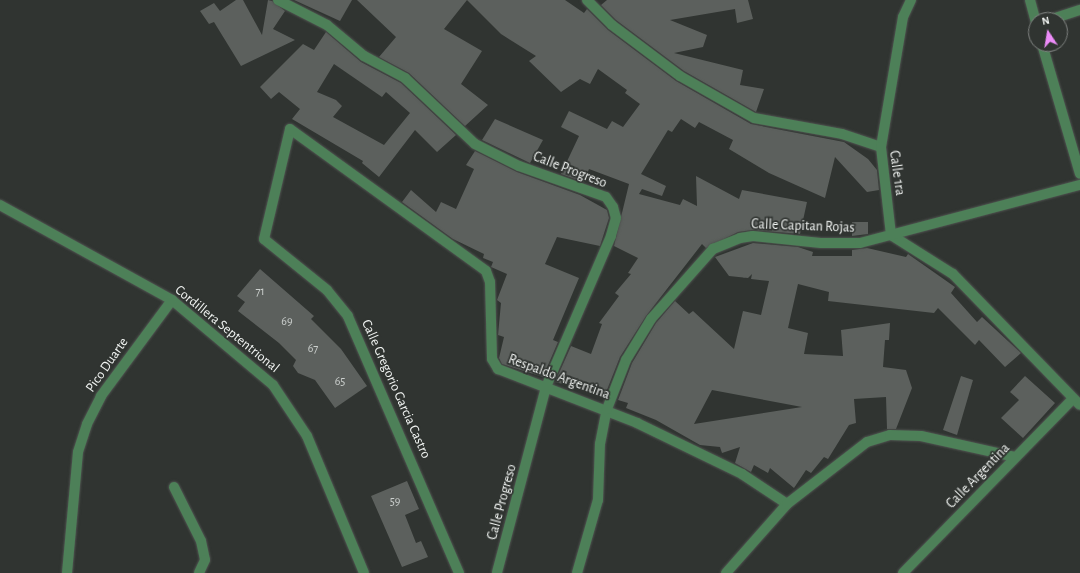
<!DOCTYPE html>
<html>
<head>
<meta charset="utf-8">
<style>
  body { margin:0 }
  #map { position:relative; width:1080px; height:573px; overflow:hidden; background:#303431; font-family:"Alegreya Sans",sans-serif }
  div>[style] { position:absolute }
  .building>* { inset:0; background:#5c605d }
  .roads { filter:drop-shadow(0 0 1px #4f5350) drop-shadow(0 0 1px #4f5350) }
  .minor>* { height:10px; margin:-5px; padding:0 5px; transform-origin:5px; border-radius:5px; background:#4d8058 }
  span { translate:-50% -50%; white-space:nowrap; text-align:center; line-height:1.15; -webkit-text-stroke:3.5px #303431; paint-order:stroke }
  .number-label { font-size:12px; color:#ccd0ce }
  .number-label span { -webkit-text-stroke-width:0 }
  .street-label { font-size:14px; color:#f2f5f3 }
  .north { position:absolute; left:1028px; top:12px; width:40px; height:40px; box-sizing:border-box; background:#303431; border:1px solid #7e817f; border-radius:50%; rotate:348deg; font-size:11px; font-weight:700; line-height:16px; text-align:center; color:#f2f5f3 }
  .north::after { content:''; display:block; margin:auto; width:14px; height:18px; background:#ed8cf9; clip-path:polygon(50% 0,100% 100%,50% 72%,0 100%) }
</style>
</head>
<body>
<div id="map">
  <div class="building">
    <i style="clip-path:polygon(236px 0,243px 0,262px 35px,268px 0,272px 1px,285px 11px,273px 29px,295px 40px,241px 66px,214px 22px,209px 24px,200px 11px,214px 3px,220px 11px)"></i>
    <i style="clip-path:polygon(294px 0,352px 0,340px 21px)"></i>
    <i style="clip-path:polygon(357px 0,565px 0,584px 13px,587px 9px,608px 30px,676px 81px,751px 124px,844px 142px,868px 159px,877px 170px,879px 190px,867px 192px,835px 157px,825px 198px,769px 173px,729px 149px,733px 140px,699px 122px,695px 128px,681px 119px,672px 132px,668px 130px,641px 174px,666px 186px,662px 196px,642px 189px,639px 194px,680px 205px,683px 199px,697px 206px,696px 176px,739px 199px,742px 190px,807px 202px,800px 234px,752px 230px,738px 232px,706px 248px,702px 244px,646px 316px,620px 357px,605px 395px,555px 382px,571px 346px,591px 354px,602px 324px,599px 323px,619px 296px,615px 293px,631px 274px,628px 273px,638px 258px,614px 246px,629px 184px,589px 169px,584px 182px,561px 174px,579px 136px,561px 127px,569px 111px,607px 129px,612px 121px,623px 127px,640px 104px,625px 93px,627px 90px,598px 69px,590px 84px,580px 79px,561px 92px,529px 61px,536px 56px,501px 34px,467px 0,444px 29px,482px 51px,461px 84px,488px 105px,465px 126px,409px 73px,379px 57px,396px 37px)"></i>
    <i style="clip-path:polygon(607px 0,748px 0,753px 19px,737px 23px,735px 9px,670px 20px,707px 35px,703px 47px,674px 53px,743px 70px,740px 85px,764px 89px,756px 112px,684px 71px,616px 20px,601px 5px)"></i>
    <i style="clip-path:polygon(evenodd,326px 32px,361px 62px,401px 83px,456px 135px,437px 152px,415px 130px,379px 177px,362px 163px,363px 161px,292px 119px,300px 109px,279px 92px,271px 99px,260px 87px,303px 44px,314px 50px,326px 32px,334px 64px,382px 97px,386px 92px,410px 113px,384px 145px,333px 117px,342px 106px,336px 100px,317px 92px,334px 64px)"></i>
    <i style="clip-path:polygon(495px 119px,543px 140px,530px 163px,482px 140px)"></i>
    <i style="clip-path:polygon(475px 151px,517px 172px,580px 195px,607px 210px,609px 218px,600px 246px,557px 237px,545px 264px,579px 278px,553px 340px,558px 342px,543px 377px,502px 364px,499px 358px,504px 337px,498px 335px,501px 303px,497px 300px,507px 274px,491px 267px,493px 262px,483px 258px,484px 254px,453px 239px,402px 202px,411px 190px,436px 212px,441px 202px,456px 209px,474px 169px,466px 165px)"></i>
    <i style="clip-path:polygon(852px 222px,868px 222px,868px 234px,852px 236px)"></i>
    <i style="clip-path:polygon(evenodd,753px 243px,798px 247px,813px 252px,812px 256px,852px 256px,852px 250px,867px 248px,906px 257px,908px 254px,955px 287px,951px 293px,977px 322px,982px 317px,1021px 353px,1005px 367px,979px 340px,975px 345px,938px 308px,934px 313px,828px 301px,829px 292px,798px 284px,788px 328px,808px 333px,804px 354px,843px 356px,841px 330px,890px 323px,889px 340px,885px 340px,883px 367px,906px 370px,912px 388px,896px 429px,887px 429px,886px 397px,854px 399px,856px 423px,849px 425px,828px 459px,824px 457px,811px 473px,806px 470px,794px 488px,770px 468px,768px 473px,754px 465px,751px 472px,735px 463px,740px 447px,722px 453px,720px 447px,700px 445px,656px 420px,626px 408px,628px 403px,618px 400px,632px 363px,656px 323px,675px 301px,689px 314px,693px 311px,734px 349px,743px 311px,761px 315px,769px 281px,751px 279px,752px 274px,748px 278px,729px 276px,715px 257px,753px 243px,712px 390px,802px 407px,694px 424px,712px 390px)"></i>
    <i style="clip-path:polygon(260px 269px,314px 316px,311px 319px,341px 349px,367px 386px,335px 408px,315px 380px,298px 373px,293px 366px,296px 360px,279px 343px,238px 311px,245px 302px,237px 296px)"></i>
    <i style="clip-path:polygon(961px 376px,973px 380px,957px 435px,943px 430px)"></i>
    <i style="clip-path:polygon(1025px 376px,1055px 403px,1023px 438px,1001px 418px,1019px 400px,1010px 392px)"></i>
    <i style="clip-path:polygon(407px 481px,419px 509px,405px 515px,416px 543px,421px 541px,428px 557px,402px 567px,371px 496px)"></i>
  </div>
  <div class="roads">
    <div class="minor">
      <i style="left:278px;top:0;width:55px;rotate:27deg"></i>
      <i style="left:327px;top:25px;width:48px;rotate:40deg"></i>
      <i style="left:364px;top:56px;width:47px;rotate:28.2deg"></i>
      <i style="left:405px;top:78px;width:96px;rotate:43.3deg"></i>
      <i style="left:475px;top:144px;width:49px;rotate:26.6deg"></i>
      <i style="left:519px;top:166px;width:92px;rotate:19.6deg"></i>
      <i style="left:606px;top:197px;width:12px;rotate:55deg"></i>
      <i style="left:613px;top:207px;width:11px;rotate:75deg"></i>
      <i style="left:616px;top:218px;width:19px;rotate:106deg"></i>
      <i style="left:611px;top:236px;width:164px;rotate:113.3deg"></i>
      <i style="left:546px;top:387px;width:192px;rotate:104.8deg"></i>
      <i style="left:587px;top:0;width:35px;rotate:45deg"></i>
      <i style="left:612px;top:25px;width:85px;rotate:36.9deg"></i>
      <i style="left:680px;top:76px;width:85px;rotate:29.6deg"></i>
      <i style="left:754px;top:118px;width:89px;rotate:10.3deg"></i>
      <i style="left:842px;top:134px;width:41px;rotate:18.4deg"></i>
      <i style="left:911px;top:0;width:19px;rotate:115deg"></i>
      <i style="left:903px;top:17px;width:132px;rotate:99.6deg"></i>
      <i style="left:881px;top:147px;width:89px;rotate:83.5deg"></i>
      <i style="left:891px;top:235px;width:73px;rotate:32.2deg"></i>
      <i style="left:953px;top:274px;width:182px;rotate:45.9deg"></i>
      <i style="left:1030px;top:0;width:23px;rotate:75deg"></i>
      <i style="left:1049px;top:20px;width:33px;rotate:-18deg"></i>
      <i style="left:1042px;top:44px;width:135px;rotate:73.7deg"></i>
      <i style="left:0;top:205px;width:196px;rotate:28.9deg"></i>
      <i style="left:172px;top:300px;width:132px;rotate:40.1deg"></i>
      <i style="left:273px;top:385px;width:61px;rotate:56.3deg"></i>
      <i style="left:307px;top:436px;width:148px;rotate:67.4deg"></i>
      <i style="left:174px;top:487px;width:60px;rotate:63.4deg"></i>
      <i style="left:201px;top:541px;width:19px;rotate:78deg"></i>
      <i style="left:205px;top:560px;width:14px;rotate:115deg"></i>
      <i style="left:67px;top:573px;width:121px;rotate:-84.8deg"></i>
      <i style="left:78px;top:452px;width:29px;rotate:-72deg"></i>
      <i style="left:87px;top:424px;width:31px;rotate:-63deg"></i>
      <i style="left:101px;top:396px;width:119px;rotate:-53.5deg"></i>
      <i style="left:459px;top:573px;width:280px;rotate:-113.4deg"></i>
      <i style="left:348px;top:316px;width:33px;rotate:-129deg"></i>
      <i style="left:327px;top:290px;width:81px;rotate:-141deg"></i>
      <i style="left:264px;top:239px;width:113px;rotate:-76.7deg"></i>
      <i style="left:290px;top:129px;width:242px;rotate:35.9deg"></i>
      <i style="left:486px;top:271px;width:12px;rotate:70deg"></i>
      <i style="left:490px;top:282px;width:77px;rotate:88.5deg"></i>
      <i style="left:492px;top:359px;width:12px;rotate:59deg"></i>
      <i style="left:498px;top:369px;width:149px;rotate:21.2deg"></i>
      <i style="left:637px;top:423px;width:117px;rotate:25.9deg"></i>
      <i style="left:742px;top:474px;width:54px;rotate:33.7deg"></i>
      <i style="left:577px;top:573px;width:76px;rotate:-74deg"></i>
      <i style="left:598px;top:500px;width:56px;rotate:-88deg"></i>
      <i style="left:600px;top:444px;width:36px;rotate:-79deg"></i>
      <i style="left:607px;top:409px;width:53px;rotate:-68.8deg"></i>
      <i style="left:626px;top:360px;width:48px;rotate:-58.6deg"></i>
      <i style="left:651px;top:319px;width:94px;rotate:-48.5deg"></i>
      <i style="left:713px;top:249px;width:29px;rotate:-22deg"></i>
      <i style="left:740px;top:238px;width:13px;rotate:-9deg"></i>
      <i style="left:753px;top:236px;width:68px;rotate:5.9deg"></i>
      <i style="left:821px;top:243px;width:39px"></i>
      <i style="left:860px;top:243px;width:228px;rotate:-14.8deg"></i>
      <i style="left:726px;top:573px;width:92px;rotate:-48.5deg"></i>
      <i style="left:787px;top:504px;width:101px;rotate:-37.8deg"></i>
      <i style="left:867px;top:442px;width:24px;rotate:-17deg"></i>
      <i style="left:890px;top:435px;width:31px;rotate:2deg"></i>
      <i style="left:921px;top:436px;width:96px;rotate:12.6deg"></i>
      <i style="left:903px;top:573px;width:243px;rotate:-45.7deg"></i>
    </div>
  </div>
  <div class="number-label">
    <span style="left:260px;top:292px">71</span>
    <span style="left:287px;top:322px">69</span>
    <span style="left:313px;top:349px">67</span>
    <span style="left:340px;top:382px">65</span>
    <span style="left:395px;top:502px">59</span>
  </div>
  <div class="street-label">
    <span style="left:570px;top:170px;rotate:21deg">Calle Progreso</span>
    <span style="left:897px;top:173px;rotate:82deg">Calle 1ra</span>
    <span style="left:803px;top:226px;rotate:2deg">Calle Capitan Rojas</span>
    <span style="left:227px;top:329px;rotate:39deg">Cordillera Septentrional</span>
    <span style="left:107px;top:365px;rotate:-55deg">Pico Duarte</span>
    <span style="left:559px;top:377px;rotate:20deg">Respaldo Argentina</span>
    <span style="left:396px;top:389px;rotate:66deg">Calle Gregorio Garcia Castro</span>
    <span style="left:978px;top:476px;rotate:-46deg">Calle Argentina</span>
    <span style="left:502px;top:502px;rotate:-75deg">Calle Progreso</span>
  </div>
  <div class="north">N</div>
</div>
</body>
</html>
